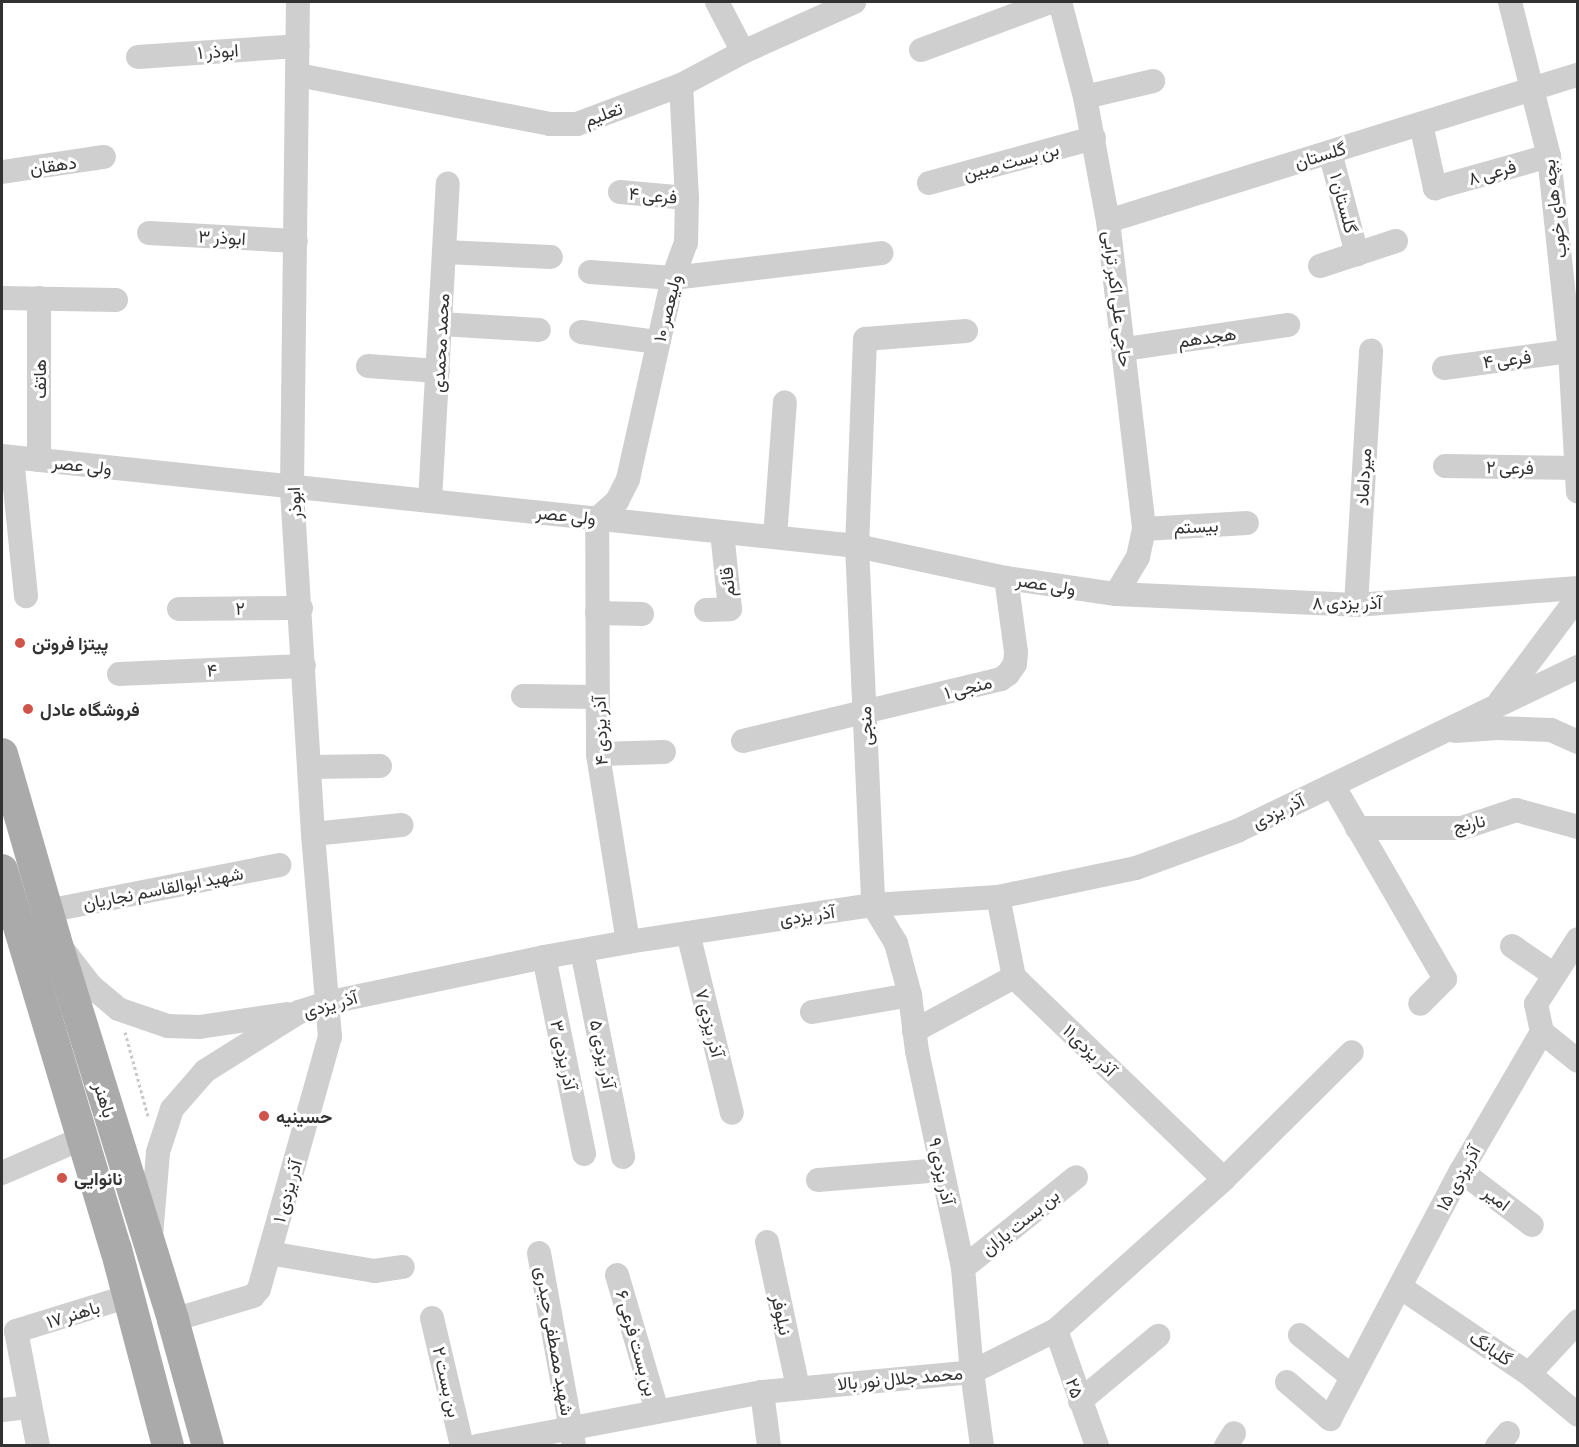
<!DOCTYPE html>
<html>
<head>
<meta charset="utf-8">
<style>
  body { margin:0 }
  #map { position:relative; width:1579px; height:1447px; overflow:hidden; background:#fff; font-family:Commissioner,Vazirmatn,sans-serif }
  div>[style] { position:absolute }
  .path>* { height:3px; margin-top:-1.5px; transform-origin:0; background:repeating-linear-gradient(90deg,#c9c9c9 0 3px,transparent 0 6px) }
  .minor>* { height:24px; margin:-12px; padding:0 12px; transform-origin:12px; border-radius:12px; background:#cfcfcf }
  .major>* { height:32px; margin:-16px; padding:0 16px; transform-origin:16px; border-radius:16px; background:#aaa }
  .dots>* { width:16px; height:16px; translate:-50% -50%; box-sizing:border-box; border:3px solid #fff; border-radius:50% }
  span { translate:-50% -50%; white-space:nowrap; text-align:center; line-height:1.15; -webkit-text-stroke:6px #fff; paint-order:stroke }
  .street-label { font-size:18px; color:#323232 }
  .poi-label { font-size:18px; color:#323232; font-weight:700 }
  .left { translate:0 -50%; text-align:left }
  .frame { position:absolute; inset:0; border:3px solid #323232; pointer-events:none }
</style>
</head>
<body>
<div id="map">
  <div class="path">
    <i style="left:125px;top:1032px;width:87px;rotate:74.7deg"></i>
  </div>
  <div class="minor">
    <i style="left:717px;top:2px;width:56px;rotate:62.5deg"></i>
    <i style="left:1060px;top:2px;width:98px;rotate:75.3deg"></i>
    <i style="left:1085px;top:97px;width:126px;rotate:79.5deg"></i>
    <i style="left:1108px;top:221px;width:310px;rotate:83.3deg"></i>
    <i style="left:1144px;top:529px;width:29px;rotate:102deg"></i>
    <i style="left:1138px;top:557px;width:43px;rotate:120.7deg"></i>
    <i style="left:1510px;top:2px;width:159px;rotate:75.8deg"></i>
    <i style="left:1549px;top:156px;width:196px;rotate:83.9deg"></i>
    <i style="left:1570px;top:351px;width:141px;rotate:86.8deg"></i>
    <i style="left:921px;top:50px;width:138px;rotate:-20.4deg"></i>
    <i style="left:138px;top:57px;width:160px;rotate:-3.9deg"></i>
    <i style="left:298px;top:75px;width:257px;rotate:11deg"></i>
    <i style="left:550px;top:124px;width:27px"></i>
    <i style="left:577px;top:124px;width:111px;rotate:-20.6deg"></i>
    <i style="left:681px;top:85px;width:70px;rotate:-28deg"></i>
    <i style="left:743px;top:52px;width:122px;rotate:-24.2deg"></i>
    <i style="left:1085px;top:97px;width:70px;rotate:-13.2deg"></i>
    <i style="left:1421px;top:124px;width:66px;rotate:77.7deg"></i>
    <i style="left:1435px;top:188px;width:118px;rotate:-15.7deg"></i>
    <i style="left:1330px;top:152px;width:106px;rotate:75.2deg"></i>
    <i style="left:2px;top:172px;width:103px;rotate:-8.4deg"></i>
    <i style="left:929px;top:183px;width:171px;rotate:-15.3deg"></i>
    <i style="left:620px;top:192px;width:67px;rotate:5.1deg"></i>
    <i style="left:1108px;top:221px;width:492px;rotate:-17.3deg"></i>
    <i style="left:149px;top:233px;width:147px;rotate:3.1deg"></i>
    <i style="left:445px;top:252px;width:106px;rotate:2.7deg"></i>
    <i style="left:1320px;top:266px;width:80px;rotate:-18.2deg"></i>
    <i style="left:590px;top:272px;width:83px;rotate:4.1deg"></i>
    <i style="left:673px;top:278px;width:210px;rotate:-6.8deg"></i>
    <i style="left:2px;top:298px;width:114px;rotate:1deg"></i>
    <i style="left:39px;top:298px;width:162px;rotate:90deg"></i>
    <i style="left:441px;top:324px;width:98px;rotate:3.5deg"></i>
    <i style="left:966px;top:331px;width:101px;rotate:175.5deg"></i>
    <i style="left:865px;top:339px;width:207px;rotate:92.2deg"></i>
    <i style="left:857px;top:546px;width:359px;rotate:87.4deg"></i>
    <i style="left:873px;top:905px;width:44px;rotate:58.8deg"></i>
    <i style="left:896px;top:943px;width:54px;rotate:74.9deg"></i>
    <i style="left:910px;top:995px;width:56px;rotate:82.9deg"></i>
    <i style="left:917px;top:1051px;width:222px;rotate:78deg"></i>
    <i style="left:963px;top:1268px;width:104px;rotate:85.1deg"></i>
    <i style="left:972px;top:1372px;width:75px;rotate:82.3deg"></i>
    <i style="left:581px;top:332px;width:78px;rotate:7.4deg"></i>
    <i style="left:1125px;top:349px;width:165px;rotate:-8.4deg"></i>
    <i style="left:368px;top:366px;width:70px;rotate:4.1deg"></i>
    <i style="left:1444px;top:368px;width:127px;rotate:-7.7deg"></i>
    <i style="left:2px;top:456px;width:860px;rotate:6.01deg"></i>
    <i style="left:857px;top:546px;width:152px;rotate:12.1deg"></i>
    <i style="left:1006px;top:578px;width:111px;rotate:8.3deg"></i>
    <i style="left:1116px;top:594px;width:240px;rotate:2.6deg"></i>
    <i style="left:1356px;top:605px;width:223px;rotate:-4.4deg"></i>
    <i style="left:12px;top:458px;width:139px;rotate:84.2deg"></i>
    <i style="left:1445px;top:466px;width:131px;rotate:0.9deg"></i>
    <i style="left:430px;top:501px;width:318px;rotate:-86.8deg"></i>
    <i style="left:1144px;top:529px;width:103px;rotate:-3.3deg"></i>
    <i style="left:775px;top:537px;width:135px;rotate:-85.8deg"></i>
    <i style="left:1356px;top:605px;width:255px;rotate:-86.6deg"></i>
    <i style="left:179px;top:609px;width:122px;rotate:-0.5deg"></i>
    <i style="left:706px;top:610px;width:24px;rotate:-2deg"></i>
    <i style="left:730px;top:609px;width:77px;rotate:-95.9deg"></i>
    <i style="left:597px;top:613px;width:45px;rotate:1.3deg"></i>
    <i style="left:119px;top:674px;width:185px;rotate:-2.5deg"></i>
    <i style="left:523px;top:696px;width:75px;rotate:0.8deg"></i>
    <i style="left:1500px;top:701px;width:130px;rotate:-53.1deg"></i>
    <i style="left:1455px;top:731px;width:39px;rotate:-4deg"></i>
    <i style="left:1494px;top:728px;width:57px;rotate:2deg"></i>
    <i style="left:1551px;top:730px;width:30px;rotate:24deg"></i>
    <i style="left:743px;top:741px;width:265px;rotate:-13.5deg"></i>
    <i style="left:1001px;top:679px;width:9px;rotate:-36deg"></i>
    <i style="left:1008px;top:674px;width:12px;rotate:-55deg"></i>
    <i style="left:1015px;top:664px;width:12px;rotate:-85deg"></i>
    <i style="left:1016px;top:652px;width:75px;rotate:-97.7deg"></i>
    <i style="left:598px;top:754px;width:66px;rotate:-1.7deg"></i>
    <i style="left:309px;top:767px;width:71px;rotate:-0.8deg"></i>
    <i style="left:1333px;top:785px;width:224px;rotate:60deg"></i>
    <i style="left:1445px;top:979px;width:35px;rotate:135deg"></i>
    <i style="left:1357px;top:828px;width:105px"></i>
    <i style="left:1462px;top:828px;width:57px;rotate:-18.4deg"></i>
    <i style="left:1516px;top:810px;width:64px;rotate:15.3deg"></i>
    <i style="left:313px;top:834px;width:89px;rotate:-5.8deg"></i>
    <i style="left:998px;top:897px;width:82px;rotate:78.7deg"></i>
    <i style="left:1014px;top:977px;width:291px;rotate:43.9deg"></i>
    <i style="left:47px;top:911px;width:237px;rotate:-11.2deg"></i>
    <i style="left:688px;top:933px;width:185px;rotate:76.3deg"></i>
    <i style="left:628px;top:942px;width:190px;rotate:-99.1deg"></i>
    <i style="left:598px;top:754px;width:235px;rotate:-90.2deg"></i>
    <i style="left:597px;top:519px;width:27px;rotate:-42deg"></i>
    <i style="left:617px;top:501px;width:25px;rotate:-63deg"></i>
    <i style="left:628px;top:479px;width:206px;rotate:-77.4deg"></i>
    <i style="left:673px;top:278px;width:37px;rotate:-70deg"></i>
    <i style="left:686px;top:243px;width:45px;rotate:-88.7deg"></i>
    <i style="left:687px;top:198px;width:113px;rotate:-93deg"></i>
    <i style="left:1512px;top:946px;width:51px;rotate:34.6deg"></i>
    <i style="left:64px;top:951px;width:44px;rotate:52.4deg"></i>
    <i style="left:91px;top:986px;width:35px;rotate:40deg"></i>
    <i style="left:118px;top:1009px;width:53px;rotate:18.8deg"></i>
    <i style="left:168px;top:1026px;width:31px;rotate:2deg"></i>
    <i style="left:199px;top:1027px;width:89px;rotate:-8.4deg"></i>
    <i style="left:582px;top:951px;width:210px;rotate:78.7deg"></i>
    <i style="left:544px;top:957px;width:201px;rotate:78.5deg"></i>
    <i style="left:812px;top:1012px;width:99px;rotate:-9.8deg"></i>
    <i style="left:914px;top:1031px;width:114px;rotate:-28.4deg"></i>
    <i style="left:1542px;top:1032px;width:46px;rotate:38.9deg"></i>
    <i style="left:1461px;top:1171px;width:89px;rotate:37.3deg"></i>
    <i style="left:2px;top:1173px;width:88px;rotate:-23.4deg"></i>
    <i style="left:818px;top:1180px;width:124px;rotate:-4.6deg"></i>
    <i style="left:151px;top:1236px;width:84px;rotate:-85.2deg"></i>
    <i style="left:158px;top:1152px;width:45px;rotate:-72deg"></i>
    <i style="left:172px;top:1109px;width:50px;rotate:-49deg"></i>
    <i style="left:205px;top:1071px;width:111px;rotate:-32.1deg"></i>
    <i style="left:299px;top:1012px;width:28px;rotate:-18deg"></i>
    <i style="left:326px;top:1003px;width:223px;rotate:-11.9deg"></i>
    <i style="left:544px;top:957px;width:85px;rotate:-10.1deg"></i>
    <i style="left:628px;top:942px;width:248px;rotate:-8.6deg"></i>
    <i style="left:873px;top:905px;width:125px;rotate:-3.7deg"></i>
    <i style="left:998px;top:897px;width:141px;rotate:-11.9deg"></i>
    <i style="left:1136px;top:868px;width:108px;rotate:-20.1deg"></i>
    <i style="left:1237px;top:831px;width:378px;rotate:-25.7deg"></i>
    <i style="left:767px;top:1242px;width:149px;rotate:78deg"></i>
    <i style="left:269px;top:1253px;width:107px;rotate:9.7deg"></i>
    <i style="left:374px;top:1271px;width:29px;rotate:-8deg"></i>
    <i style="left:539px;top:1253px;width:196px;rotate:79.7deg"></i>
    <i style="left:963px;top:1268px;width:145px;rotate:-38.8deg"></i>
    <i style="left:617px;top:1275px;width:142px;rotate:73.6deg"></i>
    <i style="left:1400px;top:1287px;width:156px;rotate:34deg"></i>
    <i style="left:1529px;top:1374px;width:64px;rotate:39.9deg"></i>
    <i style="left:432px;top:1318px;width:131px;rotate:76.8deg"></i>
    <i style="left:173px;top:1320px;width:84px;rotate:-16.7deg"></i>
    <i style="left:253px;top:1296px;width:9px;rotate:-49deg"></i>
    <i style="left:259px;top:1289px;width:262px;rotate:-74.3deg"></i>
    <i style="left:330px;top:1037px;width:204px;rotate:-94.8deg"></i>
    <i style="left:313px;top:834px;width:348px;rotate:-93.5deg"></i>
    <i style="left:292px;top:487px;width:485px;rotate:-89.3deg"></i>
    <i style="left:1056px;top:1330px;width:123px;rotate:70.5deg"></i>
    <i style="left:1300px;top:1335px;width:67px;rotate:38.9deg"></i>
    <i style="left:1529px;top:1374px;width:72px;rotate:-47.2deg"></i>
    <i style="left:1287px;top:1382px;width:57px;rotate:40.7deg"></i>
    <i style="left:1330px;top:1419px;width:280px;rotate:-62.2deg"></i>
    <i style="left:1461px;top:1171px;width:161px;rotate:-59.8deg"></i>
    <i style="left:1542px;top:1032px;width:29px;rotate:-102deg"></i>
    <i style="left:1536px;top:1004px;width:77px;rotate:-57.1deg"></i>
    <i style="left:762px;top:1392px;width:54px;rotate:82.6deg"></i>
    <i style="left:1080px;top:1401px;width:102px;rotate:-39.8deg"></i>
    <i style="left:2px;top:1410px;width:27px;rotate:-6deg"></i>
    <i style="left:38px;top:1446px;width:117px;rotate:-100.8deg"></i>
    <i style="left:16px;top:1331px;width:118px;rotate:-17.2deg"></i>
    <i style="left:477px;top:1446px;width:290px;rotate:-10.7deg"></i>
    <i style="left:762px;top:1392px;width:211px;rotate:-5.4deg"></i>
    <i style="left:972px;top:1372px;width:94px;rotate:-26.6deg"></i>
    <i style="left:1056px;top:1330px;width:226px;rotate:-41.9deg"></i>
    <i style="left:1224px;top:1179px;width:180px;rotate:-44.8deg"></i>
    <i style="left:1226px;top:1446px;width:15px;rotate:-58deg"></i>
    <i style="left:1497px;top:1446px;width:17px;rotate:-50deg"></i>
  </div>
  <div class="major">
    <i style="left:2px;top:754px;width:191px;rotate:73.9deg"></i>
    <i style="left:55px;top:938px;width:400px;rotate:72.8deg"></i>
    <i style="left:173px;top:1320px;width:131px;rotate:74.5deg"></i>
    <i style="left:2px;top:870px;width:396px;rotate:73.3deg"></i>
    <i style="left:116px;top:1249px;width:204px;rotate:75.2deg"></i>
  </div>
  <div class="dots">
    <i style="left:20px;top:643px;background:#d1544b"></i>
    <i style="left:28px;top:709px;background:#d1544b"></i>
    <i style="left:264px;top:1116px;background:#d1544b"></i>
    <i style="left:62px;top:1178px;background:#d1544b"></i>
  </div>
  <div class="street-label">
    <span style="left:218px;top:51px;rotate:-4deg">ابوذر ۱</span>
    <span style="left:603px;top:114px;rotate:-21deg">تعلیم</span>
    <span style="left:1320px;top:155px;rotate:-17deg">گلستان</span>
    <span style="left:1011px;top:161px;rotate:-15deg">بن بست مبین</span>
    <span style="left:53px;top:165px;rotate:-8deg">دهقان</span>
    <span style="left:1492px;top:172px;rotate:-16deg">فرعی ۸</span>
    <span style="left:653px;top:195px;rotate:5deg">فرعی ۴</span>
    <span style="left:1344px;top:203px;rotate:75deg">گلستان ۱</span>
    <span style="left:1554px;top:209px;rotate:-97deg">بچه های خوب</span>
    <span style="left:222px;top:237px;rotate:3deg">ابوذر ۳</span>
    <span style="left:1118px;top:299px;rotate:83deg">حاجی علی اکبر ترابی</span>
    <span style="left:667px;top:308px;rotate:-76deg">۱۰ ولیعصر</span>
    <span style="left:1207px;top:337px;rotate:-8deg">هجدهم</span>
    <span style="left:440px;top:343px;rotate:-87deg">محمد محمدی</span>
    <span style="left:1507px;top:359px;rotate:-7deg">فرعی ۴</span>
    <span style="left:39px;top:379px;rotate:-90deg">هاتف</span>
    <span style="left:82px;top:465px;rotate:6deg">ولی عصر</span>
    <span style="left:1510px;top:467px;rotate:1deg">فرعی ۲</span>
    <span style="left:1363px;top:477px;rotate:-87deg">میرداماد</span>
    <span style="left:294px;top:503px;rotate:-93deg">ابوذر</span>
    <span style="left:566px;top:515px;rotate:6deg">ولی عصر</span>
    <span style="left:1196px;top:526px;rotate:-3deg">بیستم</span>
    <span style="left:727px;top:582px;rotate:-95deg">قائم</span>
    <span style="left:1046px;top:584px;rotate:9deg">ولی عصر</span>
    <span style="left:1347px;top:602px">۸ آذر یزدی</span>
    <span style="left:240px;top:608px;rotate:-1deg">۲</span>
    <span style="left:212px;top:670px;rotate:-2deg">۴</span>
    <span style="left:968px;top:687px;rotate:-14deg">منجی ۱</span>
    <span style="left:865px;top:726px;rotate:-92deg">منجی</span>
    <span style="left:600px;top:731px;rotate:-92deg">۴ آذر یزدی</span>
    <span style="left:1278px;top:811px;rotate:-26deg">آذر یزدی</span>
    <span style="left:1469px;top:823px;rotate:-12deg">نارنج</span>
    <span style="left:163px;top:888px;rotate:-11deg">شهید ابوالقاسم نجاریان</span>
    <span style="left:807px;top:915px;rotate:-8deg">آذر یزدی</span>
    <span style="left:330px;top:1004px;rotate:-16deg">آذر یزدی</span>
    <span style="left:710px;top:1023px;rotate:76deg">آذر یزدی ۷</span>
    <span style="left:1090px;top:1050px;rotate:44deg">آذر یزدی۱۱</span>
    <span style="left:603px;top:1054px;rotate:79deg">آذر یزدی ۵</span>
    <span style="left:564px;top:1055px;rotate:78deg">آذر یزدی ۳</span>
    <span style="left:105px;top:1100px;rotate:73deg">باهنر</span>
    <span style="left:942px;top:1171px;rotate:78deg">آذر یزدی ۹</span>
    <span style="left:1458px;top:1178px;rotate:-61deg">۱۵ آذریزدی</span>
    <span style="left:287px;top:1191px;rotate:-74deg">آذر یزدی ۱</span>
    <span style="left:1497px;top:1198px;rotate:37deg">امیر</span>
    <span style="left:1020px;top:1222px;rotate:-39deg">بن بست یاران</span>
    <span style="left:73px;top:1314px;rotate:-17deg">باهنر ۱۷</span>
    <span style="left:782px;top:1315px;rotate:78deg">نیلوفر</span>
    <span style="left:555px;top:1341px;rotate:80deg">شهید مصطفی حیدری</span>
    <span style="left:637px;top:1343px;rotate:74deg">بن بست فرعی ۶</span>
    <span style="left:1491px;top:1348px;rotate:34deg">گلبانگ</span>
    <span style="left:900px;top:1378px;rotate:-5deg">محمد جلال نور بالا</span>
    <span style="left:447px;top:1382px;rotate:77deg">بن بست ۲</span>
    <span style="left:1075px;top:1388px;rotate:71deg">۲۵</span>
  </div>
  <div class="poi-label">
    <span class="left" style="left:32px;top:643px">پیتزا فروتن</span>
    <span class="left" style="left:40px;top:709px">فروشگاه عادل</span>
    <span class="left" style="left:276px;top:1116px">حسینیه</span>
    <span class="left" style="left:74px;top:1178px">نانوایی</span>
  </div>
  <div class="frame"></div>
</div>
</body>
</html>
